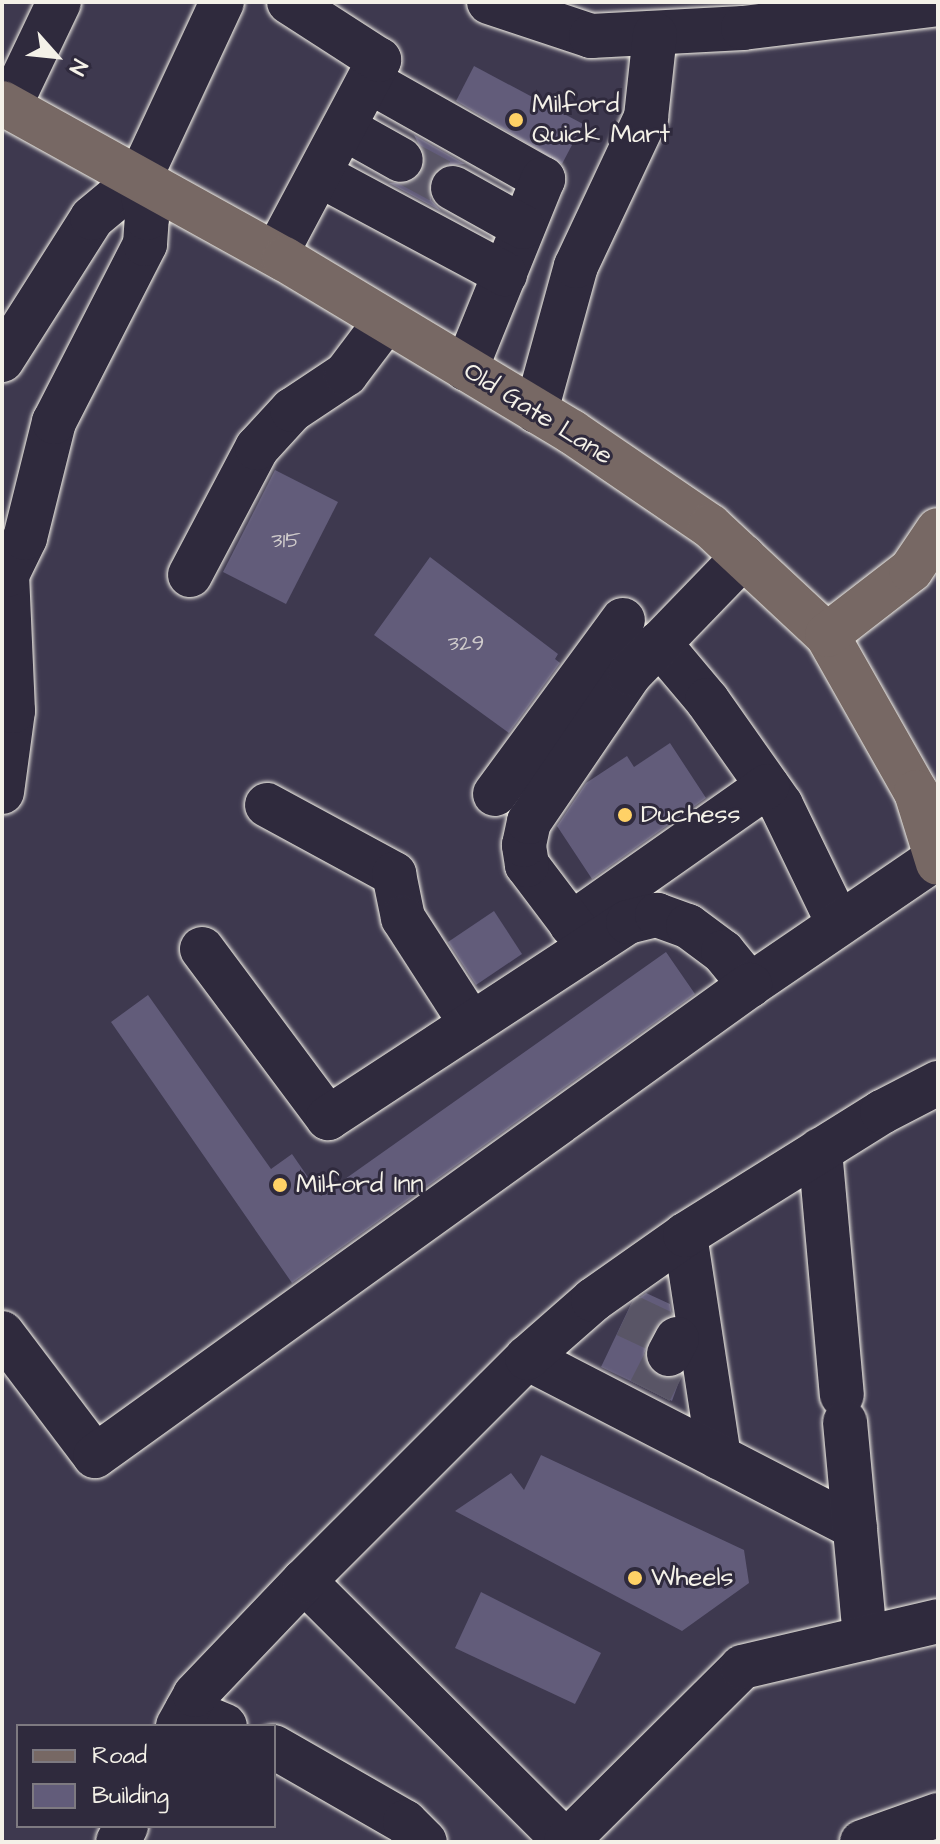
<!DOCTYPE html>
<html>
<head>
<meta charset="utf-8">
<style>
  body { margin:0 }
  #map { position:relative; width:940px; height:1844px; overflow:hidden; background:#3e394f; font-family:"Architects Daughter",sans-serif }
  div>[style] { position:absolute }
  .building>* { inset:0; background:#625c7a }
  .minor-tunnel>* { height:44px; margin-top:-22px; transform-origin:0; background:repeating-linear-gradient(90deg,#595566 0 44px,transparent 0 66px) }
  .roads { filter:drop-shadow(0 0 2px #f4f1e8) drop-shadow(0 0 2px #f4f1e8) }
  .minor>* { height:44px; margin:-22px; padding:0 22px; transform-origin:22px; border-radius:22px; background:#2f2a3d }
  .major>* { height:44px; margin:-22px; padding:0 22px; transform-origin:22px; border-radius:22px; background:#776864 }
  .highway>* { height:44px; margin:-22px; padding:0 22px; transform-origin:22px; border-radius:22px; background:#776864 }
  .dots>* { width:22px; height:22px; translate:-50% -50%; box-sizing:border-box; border:4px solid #2f2a3d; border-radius:50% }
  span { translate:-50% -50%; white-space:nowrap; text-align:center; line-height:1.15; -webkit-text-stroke:6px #2f2a3d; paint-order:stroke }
  .number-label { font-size:22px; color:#d0cccc }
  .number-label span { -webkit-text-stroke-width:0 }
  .poi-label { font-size:26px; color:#f4f1e8 }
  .left { translate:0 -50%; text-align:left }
  .street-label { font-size:26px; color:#f4f1e8 }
  .frame { position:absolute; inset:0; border:4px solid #f4f1e8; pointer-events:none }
  .legend { position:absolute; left:16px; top:1724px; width:260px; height:104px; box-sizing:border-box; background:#2f2a3d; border:2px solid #7e7a81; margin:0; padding:10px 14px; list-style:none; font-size:24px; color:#f4f1e8 }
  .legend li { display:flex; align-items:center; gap:16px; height:40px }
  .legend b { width:40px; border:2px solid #7e7a81 }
  .north { position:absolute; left:16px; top:16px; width:80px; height:80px; -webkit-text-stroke:6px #2f2a3d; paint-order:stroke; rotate:117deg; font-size:22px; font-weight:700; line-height:32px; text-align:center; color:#f4f1e8 }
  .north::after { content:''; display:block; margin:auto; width:28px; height:36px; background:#f4f1e8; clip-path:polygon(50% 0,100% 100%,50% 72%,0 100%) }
</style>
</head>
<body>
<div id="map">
  <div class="building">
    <i style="clip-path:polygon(474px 66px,583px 124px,562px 164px,456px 101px)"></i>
    <i style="clip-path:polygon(414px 135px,465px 164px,441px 166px,431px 177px,431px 200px,441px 211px,389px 183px,413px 182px,423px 172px,426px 159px)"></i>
    <i style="clip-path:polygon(275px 470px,338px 502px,286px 604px,223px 572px)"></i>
    <i style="clip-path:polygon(430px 557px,558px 654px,555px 659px,560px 663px,509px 733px,374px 635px)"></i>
    <i style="clip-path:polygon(670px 743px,706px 798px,592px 879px,557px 826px,586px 783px,627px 756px,634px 767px)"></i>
    <i style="clip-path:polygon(494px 911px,522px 954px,476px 985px,448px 942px)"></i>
    <i style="clip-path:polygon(666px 952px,695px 994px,292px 1283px,111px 1022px,148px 995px,271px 1169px,292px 1154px,321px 1196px)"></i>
    <i style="clip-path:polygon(646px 1293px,670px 1304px,672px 1315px,655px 1327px,644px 1354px,657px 1376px,681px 1376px,672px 1401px,601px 1367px,631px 1304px)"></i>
    <i style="clip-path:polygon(541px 1455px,744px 1550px,749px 1583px,682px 1631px,455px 1511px,511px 1473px,524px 1490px)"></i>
    <i style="clip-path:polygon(481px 1592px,601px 1653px,575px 1704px,455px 1648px)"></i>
  </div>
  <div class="minor-tunnel">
    <i style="left:401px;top:160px;width:59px;rotate:28.3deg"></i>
    <i style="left:626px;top:1315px;width:42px;rotate:25.3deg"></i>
    <i style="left:650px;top:1391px;width:42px;rotate:-62.8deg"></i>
  </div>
  <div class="roads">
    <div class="minor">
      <i style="left:489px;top:2px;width:108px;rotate:18.4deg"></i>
      <i style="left:591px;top:36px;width:152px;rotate:-3deg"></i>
      <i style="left:743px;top:28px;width:196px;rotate:-7deg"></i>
      <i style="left:369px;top:81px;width:200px;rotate:29.4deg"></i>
      <i style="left:543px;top:179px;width:205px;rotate:112.1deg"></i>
      <i style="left:9px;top:107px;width:116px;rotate:-64.5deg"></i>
      <i style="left:344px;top:128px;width:65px;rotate:29.3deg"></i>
      <i style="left:320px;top:175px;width:210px;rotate:28.2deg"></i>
      <i style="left:453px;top:188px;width:80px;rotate:29.1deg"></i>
      <i style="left:276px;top:254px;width:220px;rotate:-62deg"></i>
      <i style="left:379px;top:60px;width:107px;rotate:-147.2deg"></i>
      <i style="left:2px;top:360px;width:168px;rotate:-57.6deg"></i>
      <i style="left:92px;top:218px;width:62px;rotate:-39.8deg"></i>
      <i style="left:140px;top:178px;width:194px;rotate:-65deg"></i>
      <i style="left:536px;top:411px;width:150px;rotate:-74.6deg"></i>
      <i style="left:576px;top:266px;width:165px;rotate:-64.8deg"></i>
      <i style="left:646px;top:117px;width:83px;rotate:-83.8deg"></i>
      <i style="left:190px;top:575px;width:144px;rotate:-62.2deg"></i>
      <i style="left:257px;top:448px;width:52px;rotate:-47.4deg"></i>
      <i style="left:292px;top:410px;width:65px;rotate:-33.7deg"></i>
      <i style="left:346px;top:374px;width:66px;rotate:-53deg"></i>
      <i style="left:659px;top:643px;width:75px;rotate:49.9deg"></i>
      <i style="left:707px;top:700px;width:128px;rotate:54.8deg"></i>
      <i style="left:781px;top:805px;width:129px;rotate:64.2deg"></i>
      <i style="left:2px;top:792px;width:82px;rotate:-82.3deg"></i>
      <i style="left:13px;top:711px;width:136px;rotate:-92.5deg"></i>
      <i style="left:7px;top:575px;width:41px;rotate:-64.1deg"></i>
      <i style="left:25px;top:538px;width:120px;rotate:-76deg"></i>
      <i style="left:54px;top:422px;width:200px;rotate:-62.9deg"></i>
      <i style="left:145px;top:244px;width:26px;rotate:-86deg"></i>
      <i style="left:147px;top:218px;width:41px;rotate:-99.9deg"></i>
      <i style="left:495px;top:794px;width:216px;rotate:-53.7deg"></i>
      <i style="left:267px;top:805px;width:145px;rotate:28.5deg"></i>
      <i style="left:394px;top:874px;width:45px;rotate:78.4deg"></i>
      <i style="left:403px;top:918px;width:124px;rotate:57.2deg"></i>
      <i style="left:571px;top:924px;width:240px;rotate:-35.1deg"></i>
      <i style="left:589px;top:947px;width:103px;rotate:-127.1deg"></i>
      <i style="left:527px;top:865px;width:20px;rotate:-99deg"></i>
      <i style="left:524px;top:845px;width:24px;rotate:-78deg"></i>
      <i style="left:529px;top:822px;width:179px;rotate:-55.7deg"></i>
      <i style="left:630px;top:674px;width:163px;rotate:-46deg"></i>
      <i style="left:202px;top:949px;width:211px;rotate:53.3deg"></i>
      <i style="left:328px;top:1118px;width:358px;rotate:-33.2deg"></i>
      <i style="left:628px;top:922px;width:30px;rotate:-14deg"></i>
      <i style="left:657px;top:915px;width:33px;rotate:20deg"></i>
      <i style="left:688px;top:926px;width:44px;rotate:36.6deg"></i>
      <i style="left:723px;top:952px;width:43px;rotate:50.7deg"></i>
      <i style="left:750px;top:985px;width:225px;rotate:-34.3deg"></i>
      <i style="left:820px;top:1150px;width:246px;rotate:84.9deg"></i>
      <i style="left:685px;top:1235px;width:225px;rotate:81.3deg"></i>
      <i style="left:2px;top:1333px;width:154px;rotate:52.9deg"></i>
      <i style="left:95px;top:1456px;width:807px;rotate:-35.72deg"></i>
      <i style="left:669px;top:1354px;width:17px;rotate:-62deg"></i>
      <i style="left:527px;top:1358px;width:369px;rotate:27.3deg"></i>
      <i style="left:845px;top:1422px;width:217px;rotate:84.7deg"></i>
      <i style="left:304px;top:1581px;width:370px;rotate:44.9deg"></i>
      <i style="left:187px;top:1710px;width:41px;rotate:22.8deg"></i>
      <i style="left:178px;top:1726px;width:35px;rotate:-61deg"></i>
      <i style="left:195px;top:1695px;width:158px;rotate:-46.3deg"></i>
      <i style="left:304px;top:1581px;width:315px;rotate:-45deg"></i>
      <i style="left:527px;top:1358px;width:88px;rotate:-41.3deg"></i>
      <i style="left:593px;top:1300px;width:113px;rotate:-35.2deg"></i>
      <i style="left:685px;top:1235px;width:232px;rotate:-32deg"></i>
      <i style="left:882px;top:1112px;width:63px;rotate:-27.4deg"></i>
      <i style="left:274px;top:1747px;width:151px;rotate:29.8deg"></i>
      <i style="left:405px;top:1822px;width:28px;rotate:45deg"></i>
      <i style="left:118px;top:1842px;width:18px;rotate:-63deg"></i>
      <i style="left:566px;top:1842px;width:248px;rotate:-44.8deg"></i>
      <i style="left:742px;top:1667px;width:201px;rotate:-13.2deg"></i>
      <i style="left:862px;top:1842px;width:81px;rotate:-19.6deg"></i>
    </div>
    <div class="major">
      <i style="left:2px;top:103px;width:322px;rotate:29deg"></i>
      <i style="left:284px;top:259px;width:336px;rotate:31deg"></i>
      <i style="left:572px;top:432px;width:167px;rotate:34.3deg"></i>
      <i style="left:710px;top:526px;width:160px;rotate:43deg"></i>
      <i style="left:827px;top:635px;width:180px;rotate:60.5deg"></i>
      <i style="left:916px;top:792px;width:74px;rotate:72.8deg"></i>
    </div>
    <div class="highway">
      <i style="left:827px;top:635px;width:106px;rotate:-37.7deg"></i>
      <i style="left:911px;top:570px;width:48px;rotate:-56deg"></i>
    </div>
  </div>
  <div class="dots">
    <i style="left:516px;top:120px;background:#ffd166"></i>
    <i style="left:625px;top:815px;background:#ffd166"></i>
    <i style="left:280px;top:1185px;background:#ffd166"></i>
    <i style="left:635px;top:1578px;background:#ffd166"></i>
  </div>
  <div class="number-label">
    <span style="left:286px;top:541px">315</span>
    <span style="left:466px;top:644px">329</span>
  </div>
  <div class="poi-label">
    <span class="left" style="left:532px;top:120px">Milford<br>Quick Mart</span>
    <span class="left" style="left:641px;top:815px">Duchess</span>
    <span class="left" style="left:296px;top:1185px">Milford Inn</span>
    <span class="left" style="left:651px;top:1578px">Wheels</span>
  </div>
  <div class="street-label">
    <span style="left:538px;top:414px;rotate:32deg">Old Gate Lane</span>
  </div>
  <div class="frame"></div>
  <ul class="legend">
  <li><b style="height:10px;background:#776864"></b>Road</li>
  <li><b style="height:22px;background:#625c7a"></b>Building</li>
  </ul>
  <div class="north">N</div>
</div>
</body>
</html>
